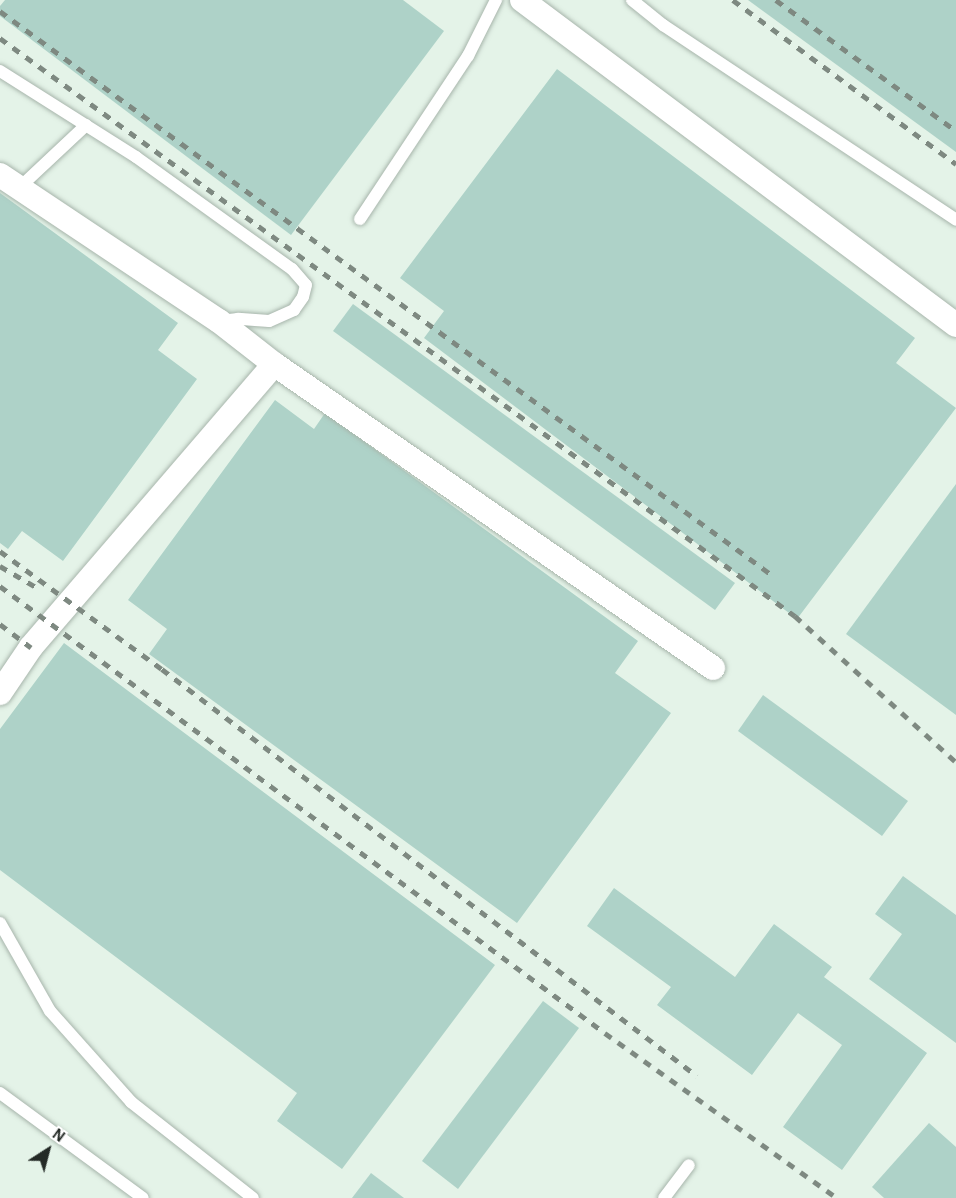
<!DOCTYPE html>
<html>
<head>
<meta charset="utf-8">
<style>
  body { margin:0 }
  #map { position:relative; width:956px; height:1198px; overflow:hidden; background:#e4f3e8; font-family:"Alegreya Sans",sans-serif }
  div>[style] { position:absolute }
  .building>* { inset:0; background:#aed2c8 }
  .roads { filter:drop-shadow(0 0 2px #a7b5ab) drop-shadow(0 0 2px #a7b5ab) }
  .service>* { height:12px; margin:-6px; padding:0 6px; transform-origin:6px; border-radius:6px; background:#fff }
  .minor>* { height:24px; margin:-12px; padding:0 12px; transform-origin:12px; border-radius:12px; background:#fff }
  .rail>* { height:4.5px; margin-top:-2.25px; transform-origin:0; background:repeating-linear-gradient(90deg,#7e8981 0 8px,transparent 0 16px) }
  span { translate:-50% -50%; white-space:nowrap; text-align:center; line-height:1.15; -webkit-text-stroke:5px #fff; paint-order:stroke }
  .north { position:absolute; left:18px; top:1120px; width:60px; height:60px; -webkit-text-stroke:4px #fff; paint-order:stroke; rotate:36deg; font-size:16px; font-weight:700; line-height:24px; text-align:center; color:#242a26 }
  .north::after { content:''; display:block; margin:auto; width:21px; height:27px; background:#242a26; clip-path:polygon(50% 0,100% 100%,50% 72%,0 100%) }
</style>
</head>
<body>
<div id="map">
  <div class="building">
    <i style="clip-path:polygon(5px 0,403px 0,444px 31px,291px 235px,0 16px,0 6px)"></i>
    <i style="clip-path:polygon(748px 0,956px 0,956px 152px)"></i>
    <i style="clip-path:polygon(557px 69px,915px 338px,896px 363px,956px 408px,797px 619px,424px 338px,444px 311px,400px 278px)"></i>
    <i style="clip-path:polygon(0 193px,178px 323px,158px 350px,197px 379px,63px 561px,22px 531px,8px 549px,0 543px)"></i>
    <i style="clip-path:polygon(353px 304px,735px 583px,715px 610px,333px 331px)"></i>
    <i style="clip-path:polygon(275px 400px,314px 429px,325px 413px,638px 641px,615px 673px,671px 713px,517px 923px,149px 654px,167px 629px,128px 600px)"></i>
    <i style="clip-path:polygon(956px 484px,956px 715px,846px 634px)"></i>
    <i style="clip-path:polygon(64px 643px,495px 965px,342px 1169px,277px 1121px,297px 1093px,0 870px,0 729px)"></i>
    <i style="clip-path:polygon(763px 695px,908px 801px,882px 836px,738px 731px)"></i>
    <i style="clip-path:polygon(903px 876px,956px 915px,956px 1043px,869px 979px,902px 934px,875px 914px)"></i>
    <i style="clip-path:polygon(614px 888px,735px 977px,774px 924px,832px 967px,824px 977px,927px 1053px,842px 1170px,783px 1127px,842px 1045px,798px 1013px,752px 1075px,657px 1005px,671px 987px,587px 926px)"></i>
    <i style="clip-path:polygon(543px 1001px,579px 1028px,458px 1189px,422px 1161px)"></i>
    <i style="clip-path:polygon(929px 1123px,956px 1147px,956px 1198px,884px 1198px,872px 1187px)"></i>
    <i style="clip-path:polygon(371px 1173px,404px 1198px,352px 1198px)"></i>
  </div>
  <div class="roads">
    <div class="service">
      <i style="left:632px;top:0;width:40px;rotate:39deg"></i>
      <i style="left:663px;top:25px;width:352px;rotate:33.6deg"></i>
      <i style="left:0;top:71px;width:161px;rotate:32.3deg"></i>
      <i style="left:136px;top:157px;width:192px;rotate:35.7deg"></i>
      <i style="left:292px;top:269px;width:21px;rotate:49deg"></i>
      <i style="left:306px;top:285px;width:12px;rotate:104deg"></i>
      <i style="left:303px;top:297px;width:16px;rotate:125deg"></i>
      <i style="left:294px;top:310px;width:27px;rotate:156deg"></i>
      <i style="left:269px;top:321px;width:31px;rotate:-176deg"></i>
      <i style="left:238px;top:319px;width:18px;rotate:174deg"></i>
      <i style="left:19px;top:188px;width:92px;rotate:-43.2deg"></i>
      <i style="left:360px;top:219px;width:196px;rotate:-56.5deg"></i>
      <i style="left:468px;top:56px;width:63px;rotate:-63.4deg"></i>
      <i style="left:0;top:923px;width:101px;rotate:60.4deg"></i>
      <i style="left:50px;top:1011px;width:122px;rotate:48.3deg"></i>
      <i style="left:131px;top:1102px;width:155px;rotate:38.2deg"></i>
      <i style="left:0;top:1093px;width:177px;rotate:36.3deg"></i>
      <i style="left:664px;top:1198px;width:41px;rotate:-52.9deg"></i>
    </div>
    <div class="minor">
      <i style="left:522px;top:0;width:542px;rotate:36.83deg"></i>
      <i style="left:0;top:175px;width:263px;rotate:33.7deg"></i>
      <i style="left:219px;top:321px;width:70px;rotate:38deg"></i>
      <i style="left:274px;top:364px;width:534px;rotate:34.7deg"></i>
      <i style="left:0;top:693px;width:55px;rotate:-56deg"></i>
      <i style="left:31px;top:647px;width:373px;rotate:-49.3deg"></i>
    </div>
  </div>
  <div class="rail">
    <i style="left:733px;top:0;width:277px;rotate:36.3deg"></i>
    <i style="left:776px;top:0;width:223px;rotate:36deg"></i>
    <i style="left:0;top:11px;width:956px;rotate:36.15deg"></i>
    <i style="left:0;top:38px;width:983px;rotate:36.02deg"></i>
    <i style="left:795px;top:616px;width:217px;rotate:42.2deg"></i>
    <i style="left:0;top:551px;width:200px;rotate:36.1deg"></i>
    <i style="left:162px;top:669px;width:672px;rotate:37.26deg"></i>
    <i style="left:0;top:566px;width:42px;rotate:30.3deg"></i>
    <i style="left:0;top:586px;width:752px;rotate:36.46deg"></i>
    <i style="left:605px;top:1033px;width:285px;rotate:35.4deg"></i>
    <i style="left:0;top:624px;width:39px;rotate:37deg"></i>
  </div>
  <div class="north">N</div>
</div>
</body>
</html>
